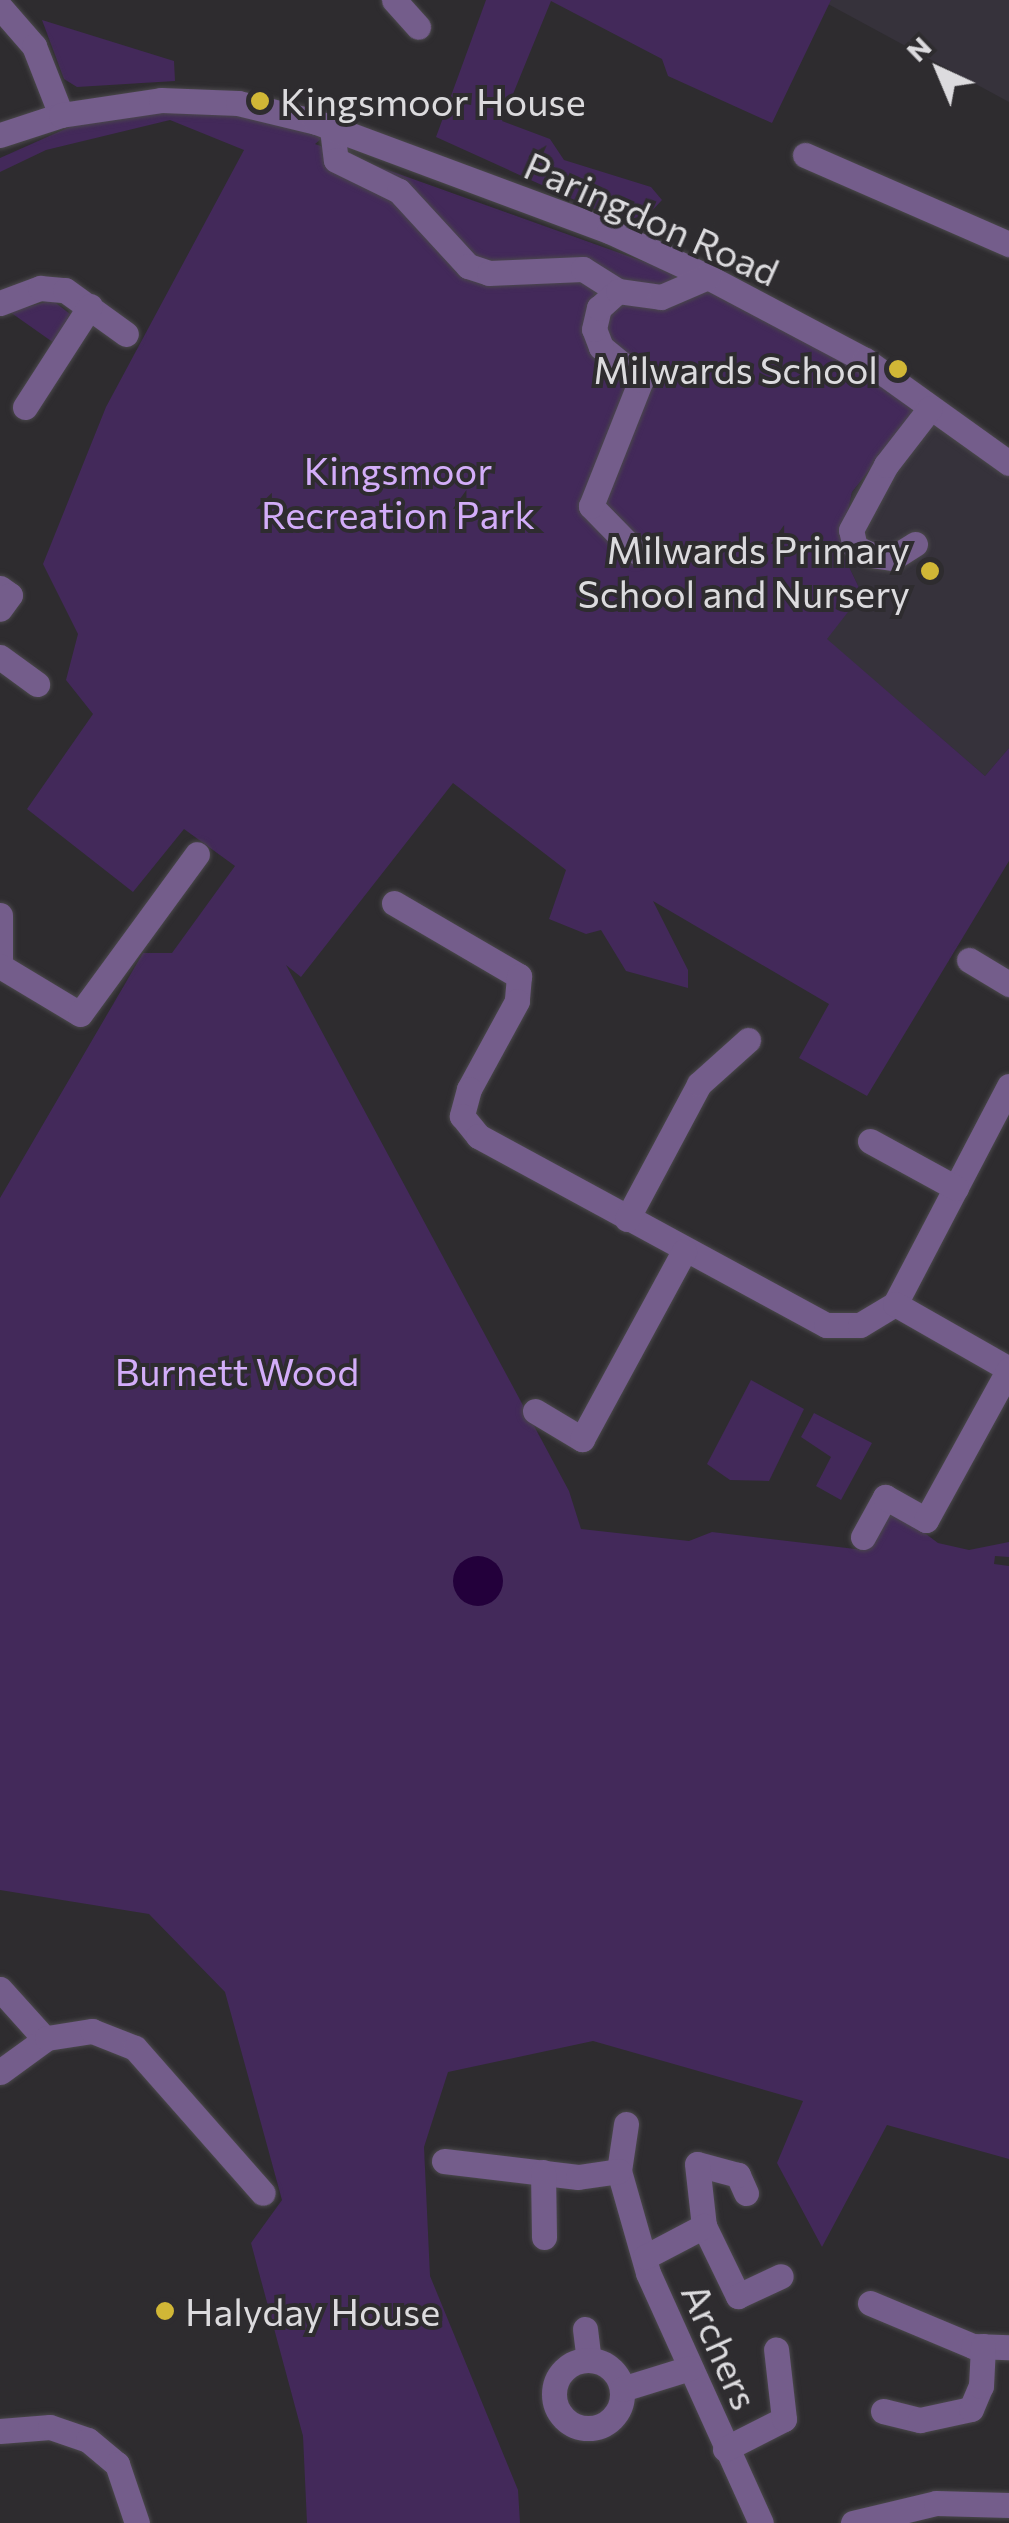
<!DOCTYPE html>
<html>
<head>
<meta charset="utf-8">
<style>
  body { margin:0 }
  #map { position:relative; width:1009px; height:2523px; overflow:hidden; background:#2e2c2f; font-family:Commissioner,sans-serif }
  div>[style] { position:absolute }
  .built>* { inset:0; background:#36323b }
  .green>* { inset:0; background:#43295a }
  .water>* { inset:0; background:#23003b }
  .round { border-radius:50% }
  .roads { filter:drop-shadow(0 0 2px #4a484b) drop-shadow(0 0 2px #4a484b) }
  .minor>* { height:25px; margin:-12.5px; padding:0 12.5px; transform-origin:12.5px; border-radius:12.5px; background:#745d8b }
  .minor>.ring { margin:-12.5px; padding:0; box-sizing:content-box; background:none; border:25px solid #745d8b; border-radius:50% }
  .dots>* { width:28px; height:28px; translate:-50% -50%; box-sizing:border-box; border:5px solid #2e2c2f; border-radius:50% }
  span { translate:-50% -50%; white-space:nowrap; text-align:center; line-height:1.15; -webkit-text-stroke:8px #2e2c2f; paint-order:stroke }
  .poi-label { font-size:38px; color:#dcdbde }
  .left { translate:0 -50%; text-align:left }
  .right { translate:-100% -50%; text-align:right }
  .street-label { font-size:38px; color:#dcdbde }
  .park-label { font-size:38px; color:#d3adf9 }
  .north { position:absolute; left:889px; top:20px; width:100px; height:100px; -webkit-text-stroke:8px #2e2c2f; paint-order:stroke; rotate:316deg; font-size:28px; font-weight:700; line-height:40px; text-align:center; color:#dcdbde }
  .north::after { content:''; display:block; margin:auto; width:35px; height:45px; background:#dcdbde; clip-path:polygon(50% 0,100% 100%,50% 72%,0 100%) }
</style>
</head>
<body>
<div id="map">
  <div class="built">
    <i style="clip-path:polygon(831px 0,1009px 0,1009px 102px,828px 4px)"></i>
    <i style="clip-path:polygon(918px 409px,1009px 467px,1009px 748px,985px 776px,826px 639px,862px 594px,840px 548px,852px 492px)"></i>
  </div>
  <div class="green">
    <i style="clip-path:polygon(486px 0,831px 0,772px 123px,668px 76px,662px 59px,551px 1px,502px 121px,550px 139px,564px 160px,651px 187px,662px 200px,648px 215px,621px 221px,436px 137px)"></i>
    <i style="clip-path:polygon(42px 20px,174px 61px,175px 81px,77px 87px,64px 79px)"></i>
    <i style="clip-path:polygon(177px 107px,282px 123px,322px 138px,315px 144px,684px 276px,885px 381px,918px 409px,852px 492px,840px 548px,862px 594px,827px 639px,985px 776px,1009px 748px,1009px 861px,867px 1096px,799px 1058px,829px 1004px,653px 901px,688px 970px,688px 988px,626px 971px,601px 930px,586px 934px,549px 919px,566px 870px,453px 783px,301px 977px,286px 965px,569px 1491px,581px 1529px,689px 1541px,712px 1532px,864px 1550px,894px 1510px,938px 1543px,969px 1550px,1009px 1542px,1009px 1557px,995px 1556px,994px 1564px,1009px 1566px,1009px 2159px,887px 2125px,822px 2247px,777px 2163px,803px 2101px,593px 2041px,448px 2072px,424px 2147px,430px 2276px,518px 2490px,520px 2523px,307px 2523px,303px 2436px,251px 2243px,282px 2200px,225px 1992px,149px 1914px,0 1890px,0 1198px,143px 953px,172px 953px,235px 866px,184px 829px,133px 892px,27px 809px,93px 714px,66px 680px,78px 634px,43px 564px,106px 407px,244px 150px,170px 120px,46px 150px,0 172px,0 158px,83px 121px)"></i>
    <i style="clip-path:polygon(52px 300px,70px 314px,54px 343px,10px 312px)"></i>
    <i style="clip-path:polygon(751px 1380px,804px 1409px,769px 1481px,730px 1480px,707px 1464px)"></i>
    <i style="clip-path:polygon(814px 1413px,872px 1443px,841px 1500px,816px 1486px,831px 1457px,801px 1437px)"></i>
  </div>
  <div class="water">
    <i class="round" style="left:453px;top:1556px;width:50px;height:50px"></i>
  </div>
  <div class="roads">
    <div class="minor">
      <i style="left:394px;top:0;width:36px;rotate:48deg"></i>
      <i style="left:0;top:7px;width:52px;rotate:48.9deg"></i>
      <i style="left:34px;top:46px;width:74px;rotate:68.6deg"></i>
      <i style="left:332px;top:129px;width:31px;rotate:83deg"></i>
      <i style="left:336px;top:160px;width:70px;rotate:26.2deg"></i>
      <i style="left:399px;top:191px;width:102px;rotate:47.4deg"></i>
      <i style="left:468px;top:266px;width:22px;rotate:18deg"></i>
      <i style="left:489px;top:273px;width:94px;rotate:-2.4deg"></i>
      <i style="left:583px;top:269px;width:41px;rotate:32.2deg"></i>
      <i style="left:0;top:135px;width:64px;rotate:-18.2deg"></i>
      <i style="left:61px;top:115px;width:101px;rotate:-8.5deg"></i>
      <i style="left:161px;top:100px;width:77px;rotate:2.2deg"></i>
      <i style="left:238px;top:103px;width:80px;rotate:13.7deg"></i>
      <i style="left:316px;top:122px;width:313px;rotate:20.4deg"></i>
      <i style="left:609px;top:231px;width:109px;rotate:24.9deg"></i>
      <i style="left:708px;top:277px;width:178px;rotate:27.9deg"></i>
      <i style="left:865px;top:360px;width:177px;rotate:35.6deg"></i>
      <i style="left:805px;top:155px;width:223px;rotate:23.6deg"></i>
      <i style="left:0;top:303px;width:43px;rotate:-20.6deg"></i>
      <i style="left:40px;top:288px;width:25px;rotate:5deg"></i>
      <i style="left:65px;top:290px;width:75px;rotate:35.8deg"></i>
      <i style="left:25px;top:407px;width:120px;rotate:-57.2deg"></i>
      <i style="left:915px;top:544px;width:26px;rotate:148deg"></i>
      <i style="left:893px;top:558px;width:21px;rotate:-172deg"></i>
      <i style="left:872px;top:555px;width:19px;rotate:-155deg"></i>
      <i style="left:855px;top:547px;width:17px;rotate:-103deg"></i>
      <i style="left:851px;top:530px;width:74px;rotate:-61.7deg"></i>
      <i style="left:886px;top:465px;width:72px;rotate:-52.3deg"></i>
      <i style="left:635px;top:551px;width:63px;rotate:-134.4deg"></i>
      <i style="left:591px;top:506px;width:136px;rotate:-68.4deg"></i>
      <i style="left:641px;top:380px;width:52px;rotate:-140.5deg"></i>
      <i style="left:601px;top:347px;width:19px;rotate:-111deg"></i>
      <i style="left:594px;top:329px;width:22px;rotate:-77deg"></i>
      <i style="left:599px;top:308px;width:25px;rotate:-42deg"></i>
      <i style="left:618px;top:291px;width:43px;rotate:7.9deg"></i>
      <i style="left:661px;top:297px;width:51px;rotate:-23.1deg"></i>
      <i style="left:0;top:588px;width:12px;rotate:35deg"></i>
      <i style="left:10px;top:595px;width:17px;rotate:126deg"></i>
      <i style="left:0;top:657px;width:46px;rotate:36.1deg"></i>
      <i style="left:394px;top:903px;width:145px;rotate:30.3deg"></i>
      <i style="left:519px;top:976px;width:25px;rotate:95deg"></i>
      <i style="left:517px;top:1001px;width:100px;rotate:118.6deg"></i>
      <i style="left:469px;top:1089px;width:28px;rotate:105deg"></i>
      <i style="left:462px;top:1116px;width:26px;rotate:51deg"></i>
      <i style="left:478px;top:1136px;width:396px;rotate:28.5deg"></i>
      <i style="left:826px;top:1325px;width:34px"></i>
      <i style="left:860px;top:1325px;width:41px;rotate:-31deg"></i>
      <i style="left:895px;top:1304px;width:246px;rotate:-62.4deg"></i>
      <i style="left:0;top:915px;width:51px;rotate:90deg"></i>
      <i style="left:969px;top:960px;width:47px;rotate:31deg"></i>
      <i style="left:0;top:966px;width:93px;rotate:31deg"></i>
      <i style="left:80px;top:1014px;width:198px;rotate:-53.8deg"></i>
      <i style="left:870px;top:1141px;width:98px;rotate:28.7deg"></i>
      <i style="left:627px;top:1219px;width:153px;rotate:-61.9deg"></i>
      <i style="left:699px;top:1084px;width:66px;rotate:-41.9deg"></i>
      <i style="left:895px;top:1304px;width:131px;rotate:29.7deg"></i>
      <i style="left:535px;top:1411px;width:55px;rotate:30.8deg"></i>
      <i style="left:582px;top:1439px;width:214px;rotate:-61.5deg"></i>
      <i style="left:863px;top:1537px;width:46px;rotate:-61.2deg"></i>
      <i style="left:885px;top:1497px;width:47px;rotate:29.3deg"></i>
      <i style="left:926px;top:1520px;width:172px;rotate:-61.2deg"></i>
      <i style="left:0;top:1989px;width:67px;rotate:48deg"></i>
      <i style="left:0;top:2072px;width:58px;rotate:-35.9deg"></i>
      <i style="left:47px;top:2038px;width:46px;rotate:-8.8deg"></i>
      <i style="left:92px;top:2031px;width:46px;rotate:21.6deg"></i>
      <i style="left:135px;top:2048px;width:193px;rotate:48.6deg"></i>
      <i style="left:626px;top:2124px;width:48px;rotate:98.5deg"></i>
      <i style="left:619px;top:2171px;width:106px;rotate:74.1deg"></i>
      <i style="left:648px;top:2273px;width:274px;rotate:65.7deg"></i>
      <i style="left:444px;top:2161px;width:135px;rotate:6.8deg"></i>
      <i style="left:578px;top:2177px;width:41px;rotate:-8.3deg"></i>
      <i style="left:543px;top:2172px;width:65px;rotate:89.1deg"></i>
      <i style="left:746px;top:2193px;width:20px;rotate:-114deg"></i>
      <i style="left:738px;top:2175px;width:42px;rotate:-165deg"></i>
      <i style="left:697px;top:2164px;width:62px;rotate:83.6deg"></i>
      <i style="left:704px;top:2226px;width:78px;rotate:64.1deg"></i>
      <i style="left:738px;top:2296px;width:47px;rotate:-24.9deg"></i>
      <i style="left:645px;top:2257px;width:67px;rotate:-27.7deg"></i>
      <i style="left:870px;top:2303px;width:112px;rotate:22.7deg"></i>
      <i style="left:973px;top:2346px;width:36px;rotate:2deg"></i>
      <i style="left:585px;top:2329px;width:31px;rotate:83deg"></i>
      <i class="ring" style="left:554px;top:2360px;width:43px;height:43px"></i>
      <i style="left:622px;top:2389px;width:71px;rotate:-17.2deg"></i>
      <i style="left:883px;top:2411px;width:38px;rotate:14deg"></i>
      <i style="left:920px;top:2420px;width:52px;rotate:-12.2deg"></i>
      <i style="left:971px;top:2409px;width:25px;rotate:-67deg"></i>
      <i style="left:981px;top:2386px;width:40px;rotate:-87.1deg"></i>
      <i style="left:0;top:2431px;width:50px;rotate:-4.6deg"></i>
      <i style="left:50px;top:2427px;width:40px;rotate:18.9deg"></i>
      <i style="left:88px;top:2440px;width:38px;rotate:40deg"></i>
      <i style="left:117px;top:2464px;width:62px;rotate:71.3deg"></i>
      <i style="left:725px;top:2449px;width:66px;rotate:-27deg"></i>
      <i style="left:784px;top:2419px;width:70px;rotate:-96.5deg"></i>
      <i style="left:853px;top:2523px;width:85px;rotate:-13.5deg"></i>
      <i style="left:936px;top:2503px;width:73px;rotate:1.6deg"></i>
    </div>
  </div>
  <div class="dots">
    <i style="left:260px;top:101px;background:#d1b736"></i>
    <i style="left:898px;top:369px;background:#d1b736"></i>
    <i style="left:930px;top:571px;background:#d1b736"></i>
    <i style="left:165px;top:2311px;background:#d1b736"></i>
  </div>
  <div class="poi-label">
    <span class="left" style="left:280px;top:101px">Kingsmoor House</span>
    <span class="right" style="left:878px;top:369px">Milwards School</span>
    <span class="right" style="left:910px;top:571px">Milwards Primary<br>School and Nursery</span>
    <span class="left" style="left:185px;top:2311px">Halyday House</span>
  </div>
  <div class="street-label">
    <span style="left:652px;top:218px;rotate:24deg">Paringdon Road</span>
    <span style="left:721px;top:2346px;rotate:66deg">Archers</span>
  </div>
  <div class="park-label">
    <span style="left:398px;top:492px">Kingsmoor<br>Recreation Park</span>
    <span style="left:237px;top:1371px">Burnett Wood</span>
  </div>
  <div class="north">N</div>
</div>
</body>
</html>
